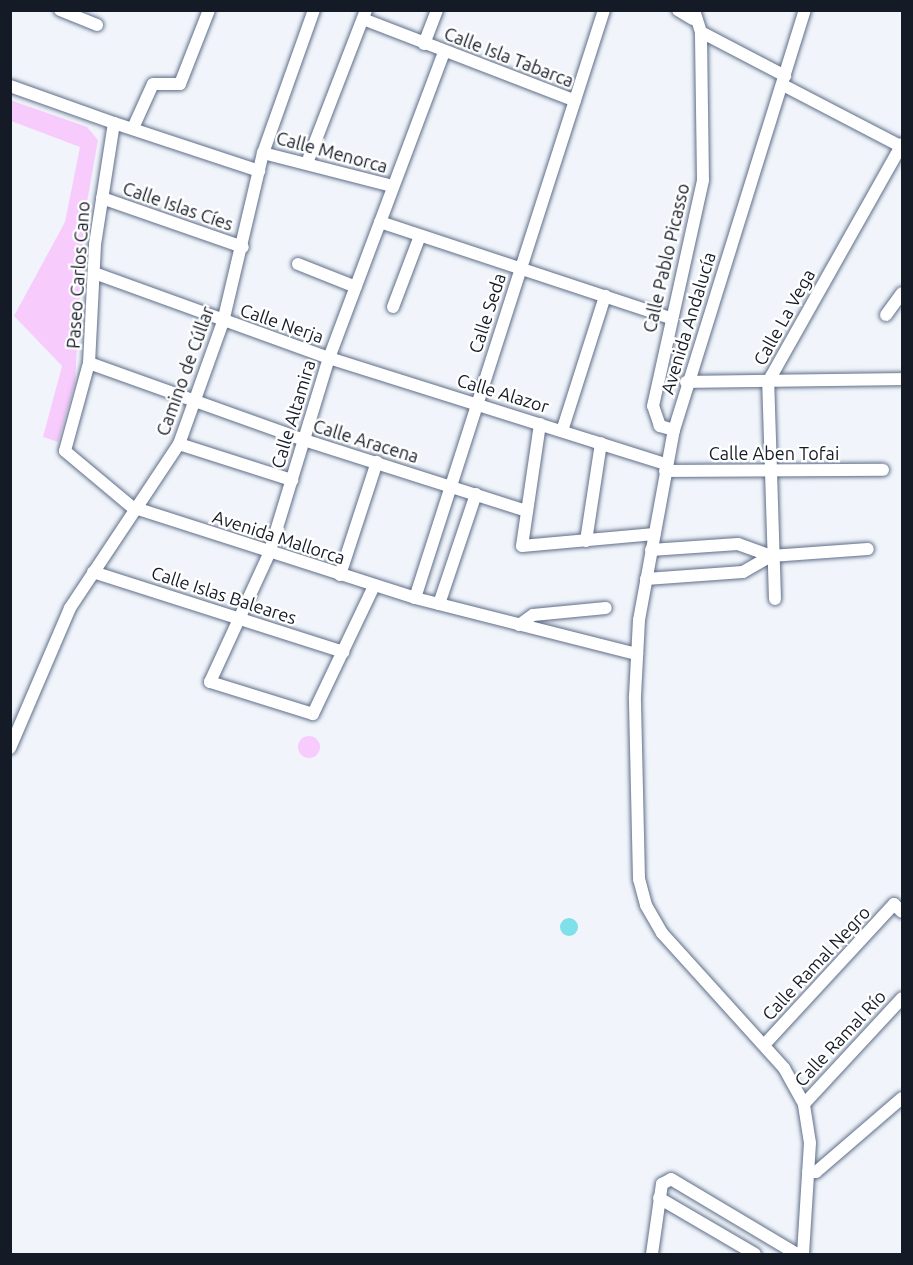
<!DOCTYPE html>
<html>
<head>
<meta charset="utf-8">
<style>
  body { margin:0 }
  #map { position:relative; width:913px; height:1265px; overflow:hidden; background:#f1f5fb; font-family:Ubuntu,sans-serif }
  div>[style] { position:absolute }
  .green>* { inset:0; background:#f7cbfc }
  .round { border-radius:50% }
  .water>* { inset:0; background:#7fe0e9 }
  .roads { filter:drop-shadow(0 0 2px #5f6e89) drop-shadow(0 0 2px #5f6e89) }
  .minor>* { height:12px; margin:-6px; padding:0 6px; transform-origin:6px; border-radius:6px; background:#fff }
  span { translate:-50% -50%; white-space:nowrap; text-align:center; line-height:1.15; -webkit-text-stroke:4.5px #fff; paint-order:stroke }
  .street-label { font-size:18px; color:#151b26 }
  .frame { position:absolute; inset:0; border:12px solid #151b26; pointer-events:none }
</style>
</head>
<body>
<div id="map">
  <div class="green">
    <i style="clip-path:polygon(10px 100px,87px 127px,98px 140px,84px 219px,75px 382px,58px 442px,43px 437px,62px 366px,14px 316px,65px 222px,80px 147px,11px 121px)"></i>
    <i class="round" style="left:298px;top:736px;width:22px;height:22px"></i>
  </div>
  <div class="water">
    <i class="round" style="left:560px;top:918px;width:18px;height:18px"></i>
  </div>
  <div class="roads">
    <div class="minor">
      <i style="left:60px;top:10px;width:40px;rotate:22deg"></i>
      <i style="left:678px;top:10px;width:17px;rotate:31deg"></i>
      <i style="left:363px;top:19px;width:227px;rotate:21.1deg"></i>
      <i style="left:701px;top:32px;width:95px;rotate:27.6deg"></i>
      <i style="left:424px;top:44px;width:36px;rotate:-69deg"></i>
      <i style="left:783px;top:85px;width:134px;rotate:27.5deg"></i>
      <i style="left:10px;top:86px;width:110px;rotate:19.6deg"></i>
      <i style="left:114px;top:123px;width:123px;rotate:98.9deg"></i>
      <i style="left:95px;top:245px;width:118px;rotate:92.9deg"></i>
      <i style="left:89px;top:363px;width:91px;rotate:105.3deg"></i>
      <i style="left:65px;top:451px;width:87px;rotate:39.9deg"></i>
      <i style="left:132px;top:507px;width:297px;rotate:17.8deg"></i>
      <i style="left:415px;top:598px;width:229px;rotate:14.2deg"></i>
      <i style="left:114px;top:123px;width:153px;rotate:18.3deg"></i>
      <i style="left:133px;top:128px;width:48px;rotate:-65.6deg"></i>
      <i style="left:153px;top:84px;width:27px"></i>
      <i style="left:180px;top:84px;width:79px;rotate:-68.6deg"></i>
      <i style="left:263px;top:153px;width:133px;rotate:14.3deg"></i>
      <i style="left:307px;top:163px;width:164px;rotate:-68.9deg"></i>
      <i style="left:102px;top:198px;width:149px;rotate:19.2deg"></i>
      <i style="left:380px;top:222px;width:306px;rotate:18.3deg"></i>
      <i style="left:298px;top:264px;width:62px;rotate:21.6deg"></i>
      <i style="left:94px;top:273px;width:250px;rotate:19.9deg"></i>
      <i style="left:329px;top:358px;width:353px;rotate:17.5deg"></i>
      <i style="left:393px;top:307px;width:76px;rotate:-69.2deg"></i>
      <i style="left:886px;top:315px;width:27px;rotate:-54deg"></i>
      <i style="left:89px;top:363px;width:228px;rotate:19.7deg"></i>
      <i style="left:304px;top:440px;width:234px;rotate:17.7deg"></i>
      <i style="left:686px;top:382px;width:216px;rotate:-0.8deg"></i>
      <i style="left:540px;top:424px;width:123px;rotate:98.4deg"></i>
      <i style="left:522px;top:546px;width:133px;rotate:-5.2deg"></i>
      <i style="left:674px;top:430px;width:15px;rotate:-164deg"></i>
      <i style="left:660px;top:426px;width:21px;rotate:-109deg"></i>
      <i style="left:653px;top:406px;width:231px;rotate:-77.5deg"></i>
      <i style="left:703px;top:180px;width:148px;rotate:-90.8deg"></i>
      <i style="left:701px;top:32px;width:23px;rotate:-108deg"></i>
      <i style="left:562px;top:431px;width:142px;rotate:-72.3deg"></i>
      <i style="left:179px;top:444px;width:119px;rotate:17.7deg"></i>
      <i style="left:665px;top:471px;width:218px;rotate:-0.3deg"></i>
      <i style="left:586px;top:541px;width:99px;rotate:-81.3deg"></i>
      <i style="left:651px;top:550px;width:87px;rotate:-3.9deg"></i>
      <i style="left:738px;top:544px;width:35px;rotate:20deg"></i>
      <i style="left:771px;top:556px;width:97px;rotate:-4.1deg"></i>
      <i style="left:93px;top:572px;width:263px;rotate:17.7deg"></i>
      <i style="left:340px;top:575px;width:119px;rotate:-71.9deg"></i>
      <i style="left:646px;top:579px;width:97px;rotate:-4.1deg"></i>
      <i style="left:743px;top:572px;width:32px;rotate:-30deg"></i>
      <i style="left:374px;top:586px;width:142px;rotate:115.5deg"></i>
      <i style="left:313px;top:714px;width:108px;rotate:-162.7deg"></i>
      <i style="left:210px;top:682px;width:141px;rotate:-65.3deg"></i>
      <i style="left:269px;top:554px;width:205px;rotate:-73deg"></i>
      <i style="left:329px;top:358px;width:327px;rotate:-69.4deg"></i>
      <i style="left:415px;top:598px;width:618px;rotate:-72.18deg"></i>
      <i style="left:775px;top:599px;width:217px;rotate:-91.8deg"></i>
      <i style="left:768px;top:382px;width:273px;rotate:-60.6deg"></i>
      <i style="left:439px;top:604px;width:116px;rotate:-71.4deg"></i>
      <i style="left:519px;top:625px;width:17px;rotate:-36deg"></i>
      <i style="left:533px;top:615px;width:73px;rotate:-5.5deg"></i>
      <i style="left:10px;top:748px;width:152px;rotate:-66.8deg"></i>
      <i style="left:70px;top:608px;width:197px;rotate:-56.4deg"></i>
      <i style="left:179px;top:444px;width:130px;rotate:-70.2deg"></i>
      <i style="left:223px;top:322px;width:174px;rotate:-76.7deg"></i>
      <i style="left:263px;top:153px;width:152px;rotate:-70.4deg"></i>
      <i style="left:764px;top:1045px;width:192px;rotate:-47.3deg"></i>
      <i style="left:894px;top:904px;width:11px;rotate:45deg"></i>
      <i style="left:804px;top:1104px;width:144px;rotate:-47.2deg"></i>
      <i style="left:808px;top:1172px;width:8px"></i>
      <i style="left:816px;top:1172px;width:113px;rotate:-40.7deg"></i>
      <i style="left:659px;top:1198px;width:111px;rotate:30.3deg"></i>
      <i style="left:652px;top:1254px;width:71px;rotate:-81.9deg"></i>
      <i style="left:662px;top:1184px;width:10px;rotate:-29deg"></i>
      <i style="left:671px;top:1179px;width:147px;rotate:30.8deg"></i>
      <i style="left:803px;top:1254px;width:111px;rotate:-86.4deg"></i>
      <i style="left:810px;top:1143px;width:39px;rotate:-99deg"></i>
      <i style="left:804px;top:1104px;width:41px;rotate:-119.1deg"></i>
      <i style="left:784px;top:1068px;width:182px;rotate:-132.1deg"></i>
      <i style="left:662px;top:933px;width:32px;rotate:-120deg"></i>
      <i style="left:646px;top:905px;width:27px;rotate:-105deg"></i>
      <i style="left:639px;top:879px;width:183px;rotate:-91.3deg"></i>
      <i style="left:635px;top:696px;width:76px;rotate:-87deg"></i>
      <i style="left:639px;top:620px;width:193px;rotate:-79.6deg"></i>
      <i style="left:674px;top:430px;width:440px;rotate:-72.7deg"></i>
    </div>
  </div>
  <div class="street-label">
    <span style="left:509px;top:57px;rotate:21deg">Calle Isla Tabarca</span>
    <span style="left:332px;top:152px;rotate:15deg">Calle Menorca</span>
    <span style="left:178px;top:206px;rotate:19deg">Calle Islas Cíes</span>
    <span style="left:666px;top:258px;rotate:-77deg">Calle Pablo Picasso</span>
    <span style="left:78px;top:275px;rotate:-86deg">Paseo Carlos Cano</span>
    <span style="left:487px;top:313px;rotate:-72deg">Calle Seda</span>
    <span style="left:784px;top:317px;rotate:-61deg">Calle La Vega</span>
    <span style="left:282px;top:323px;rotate:19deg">Calle Nerja</span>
    <span style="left:688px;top:323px;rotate:-73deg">Avenida Andalucía</span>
    <span style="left:185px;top:371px;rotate:-70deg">Camino de Cúllar</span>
    <span style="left:503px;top:393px;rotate:17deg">Calle Alazor</span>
    <span style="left:293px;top:414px;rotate:-73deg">Calle Altamira</span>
    <span style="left:366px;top:441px;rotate:17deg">Calle Aracena</span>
    <span style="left:774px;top:453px">Calle Aben Tofai</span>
    <span style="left:279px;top:537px;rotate:18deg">Avenida Mallorca</span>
    <span style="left:224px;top:595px;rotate:18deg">Calle Islas Baleares</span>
    <span style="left:816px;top:963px;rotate:-47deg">Calle Ramal Negro</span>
    <span style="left:840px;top:1038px;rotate:-47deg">Calle Ramal Río</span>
  </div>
  <div class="frame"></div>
</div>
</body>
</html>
